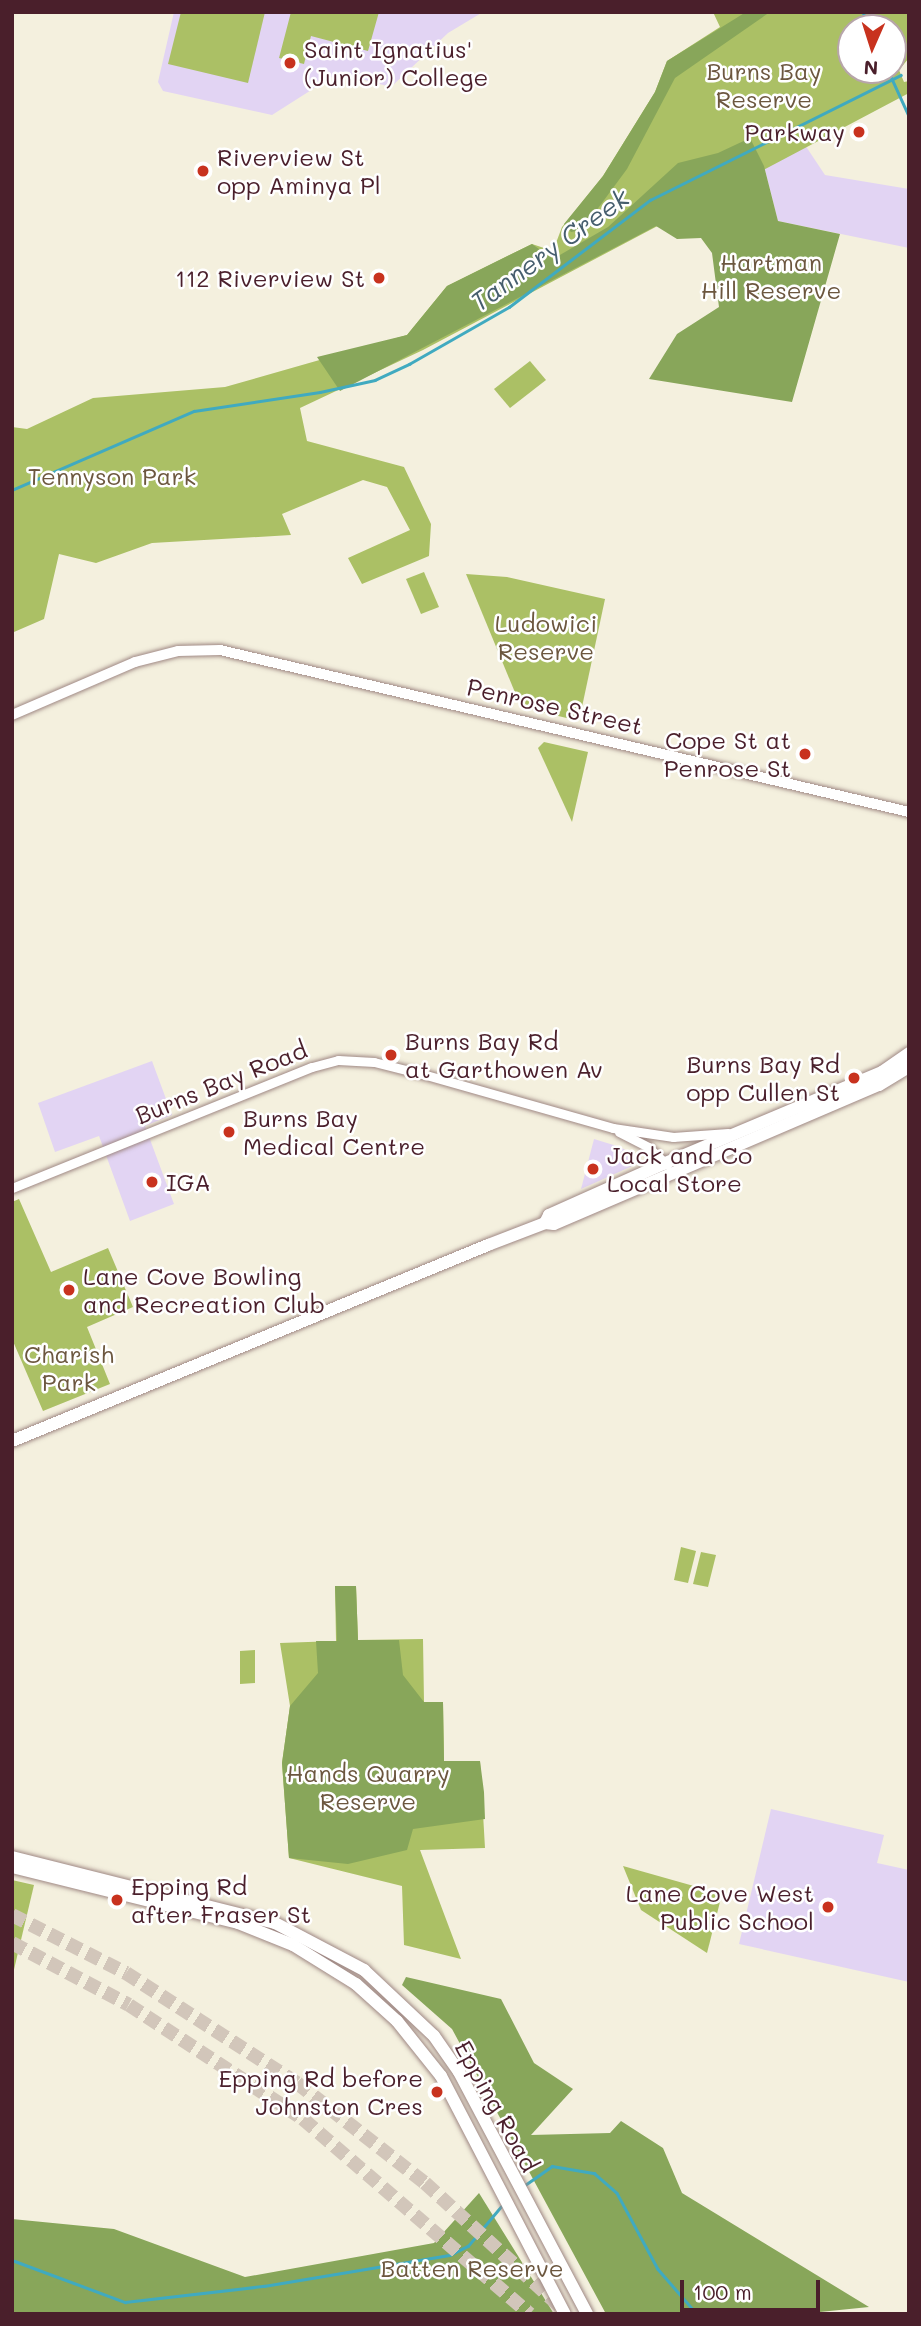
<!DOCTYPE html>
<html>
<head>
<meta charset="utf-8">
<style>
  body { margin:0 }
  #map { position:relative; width:921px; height:2326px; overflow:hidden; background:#f4f0de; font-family:Mali,sans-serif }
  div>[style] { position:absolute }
  .built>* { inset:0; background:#e2d4f3 }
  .green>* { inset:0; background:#abc065 }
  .forest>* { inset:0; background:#88a65a }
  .stream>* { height:2.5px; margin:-1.25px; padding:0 1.25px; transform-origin:1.25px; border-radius:1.25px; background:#40aac0 }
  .motorway-tunnel>* { height:14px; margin-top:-7px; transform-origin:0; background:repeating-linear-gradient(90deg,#d2c6ba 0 14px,transparent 0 21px) }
  .roads { filter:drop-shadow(0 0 2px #9f8884) drop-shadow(0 0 2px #9f8884) }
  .tertiary>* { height:9px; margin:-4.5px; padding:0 4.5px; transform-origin:4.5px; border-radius:4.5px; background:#fff }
  .secondary>* { height:10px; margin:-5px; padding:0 5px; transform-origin:5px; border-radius:5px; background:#fff }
  .primary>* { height:12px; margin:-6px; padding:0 6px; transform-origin:6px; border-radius:6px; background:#fff }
  .dots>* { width:19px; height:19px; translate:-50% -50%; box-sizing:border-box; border:4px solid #fff; border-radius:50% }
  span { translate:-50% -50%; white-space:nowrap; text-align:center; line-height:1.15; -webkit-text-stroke:5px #fff; paint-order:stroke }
  .poi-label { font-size:24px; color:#4a1f2b }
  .left { translate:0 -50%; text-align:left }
  .right { translate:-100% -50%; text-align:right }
  .park-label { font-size:24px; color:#6c573f }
  .street-label { font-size:24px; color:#4a1f2b }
  .water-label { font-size:26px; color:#465e6e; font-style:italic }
  .frame { position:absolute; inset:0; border:14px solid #4a1f2b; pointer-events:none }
  .north { position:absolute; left:837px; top:14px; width:70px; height:70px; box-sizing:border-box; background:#fff; border:2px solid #b7a5aa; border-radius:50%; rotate:183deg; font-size:19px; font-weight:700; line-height:28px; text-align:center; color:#4a1f2b }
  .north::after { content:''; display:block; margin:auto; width:24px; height:32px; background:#c8321e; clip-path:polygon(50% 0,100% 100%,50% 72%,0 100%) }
  .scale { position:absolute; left:680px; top:2280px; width:140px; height:32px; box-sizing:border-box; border:4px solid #4a1f2b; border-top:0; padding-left:9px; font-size:21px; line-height:24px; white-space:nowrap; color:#4a1f2b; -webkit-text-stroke:5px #fff; paint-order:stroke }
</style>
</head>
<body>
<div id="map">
  <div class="built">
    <i style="clip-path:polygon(174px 12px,483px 12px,448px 33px,391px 87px,338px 73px,272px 115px,163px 91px,158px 82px)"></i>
    <i style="clip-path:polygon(805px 145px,825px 175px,909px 189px,909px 248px,778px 221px,764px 166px)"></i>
    <i style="clip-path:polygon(152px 1061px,172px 1115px,145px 1126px,174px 1204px,130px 1221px,99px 1136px,55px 1152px,38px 1103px)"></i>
    <i style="clip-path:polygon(594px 1139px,620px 1147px,640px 1158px,639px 1163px,581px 1189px)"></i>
    <i style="clip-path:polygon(771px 1809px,884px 1835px,877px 1863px,909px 1870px,909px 1982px,739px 1944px)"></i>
  </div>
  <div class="green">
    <i style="clip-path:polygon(181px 12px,265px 12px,248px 83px,168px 64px)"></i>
    <i style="clip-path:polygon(291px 12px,379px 12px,368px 51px,311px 36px,304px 64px,279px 58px)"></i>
    <i style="clip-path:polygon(evenodd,713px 12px,907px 12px,909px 58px,899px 70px,904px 82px,909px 81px,909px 93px,423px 350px,300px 408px,307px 441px,404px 467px,431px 524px,429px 556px,362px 584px,348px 558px,410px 530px,387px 487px,363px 480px,282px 514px,291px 535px,152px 543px,96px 563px,59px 554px,44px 619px,14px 632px,12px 637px,12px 427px,27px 429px,93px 398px,225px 387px,407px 335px,447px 286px,532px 244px,553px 251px,562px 227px,603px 176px,655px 92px,667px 61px,720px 27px,713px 12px,851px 28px,893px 28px,893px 70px,851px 70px,851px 28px)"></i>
    <i style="clip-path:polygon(530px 361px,546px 380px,510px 408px,494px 389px)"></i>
    <i style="clip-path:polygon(424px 572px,439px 607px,421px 614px,406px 579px)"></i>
    <i style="clip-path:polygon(466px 574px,507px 577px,605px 599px,579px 721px,521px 707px)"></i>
    <i style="clip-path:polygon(544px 742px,588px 752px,572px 822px,538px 748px)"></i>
    <i style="clip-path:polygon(19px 1199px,51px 1272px,108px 1248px,133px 1307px,87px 1327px,110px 1384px,43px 1411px,12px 1339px,12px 1202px)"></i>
    <i style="clip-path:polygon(681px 1547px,696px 1551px,688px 1583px,674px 1580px)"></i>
    <i style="clip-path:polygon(701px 1552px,716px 1555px,708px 1587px,693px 1584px)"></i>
    <i style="clip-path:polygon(335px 1586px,356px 1586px,358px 1640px,423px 1639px,424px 1702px,443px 1702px,444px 1761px,480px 1761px,485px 1848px,420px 1850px,461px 1959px,404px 1945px,402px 1886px,289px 1858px,282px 1763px,290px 1706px,280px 1643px,336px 1641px)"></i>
    <i style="clip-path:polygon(255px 1650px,255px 1683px,240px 1684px,240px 1651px)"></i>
    <i style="clip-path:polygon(623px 1866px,722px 1894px,707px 1953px,641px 1910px)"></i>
    <i style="clip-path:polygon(12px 1880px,34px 1885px,12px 1978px)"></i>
  </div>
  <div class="forest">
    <i style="clip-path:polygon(746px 12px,770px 12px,675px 78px,627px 169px,582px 230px,571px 232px,564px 224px,603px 176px,655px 92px,667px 61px)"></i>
    <i style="clip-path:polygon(750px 138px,764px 166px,778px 221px,840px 234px,792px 402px,649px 379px,677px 334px,719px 307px,712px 253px,701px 238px,677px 239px,656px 226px,340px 391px,317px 357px,407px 335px,447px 286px,532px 244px,553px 259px,608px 227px,678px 163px,718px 153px)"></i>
    <i style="clip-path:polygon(335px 1586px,356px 1586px,358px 1640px,399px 1640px,403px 1675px,424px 1702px,443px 1702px,444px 1761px,480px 1761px,484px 1792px,485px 1819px,413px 1829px,407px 1850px,348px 1864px,289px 1858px,282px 1763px,290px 1706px,318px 1673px,316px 1641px,337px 1641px)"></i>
    <i style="clip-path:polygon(406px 1977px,501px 1999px,534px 2063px,573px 2089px,531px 2135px,610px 2133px,621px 2121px,663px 2148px,682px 2193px,869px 2307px,800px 2314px,606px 2314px,452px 2029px,402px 1985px)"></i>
    <i style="clip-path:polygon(479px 2193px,554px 2314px,12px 2314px,12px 2219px,114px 2229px,245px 2277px,434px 2243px)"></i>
  </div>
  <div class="stream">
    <i style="left:863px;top:12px;width:17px;rotate:66deg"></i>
    <i style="left:888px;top:70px;width:51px;rotate:65.5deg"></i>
    <i style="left:12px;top:490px;width:198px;rotate:-23.5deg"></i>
    <i style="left:194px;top:411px;width:127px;rotate:-8.6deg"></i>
    <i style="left:320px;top:392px;width:56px;rotate:-12.3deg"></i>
    <i style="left:375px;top:380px;width:38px;rotate:-25deg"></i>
    <i style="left:409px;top:364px;width:115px;rotate:-29.7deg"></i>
    <i style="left:509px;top:307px;width:177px;rotate:-37.2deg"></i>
    <i style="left:650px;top:200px;width:280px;rotate:-26.5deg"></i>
    <i style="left:525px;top:2185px;width:33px;rotate:-35deg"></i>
    <i style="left:552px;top:2166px;width:43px;rotate:9.5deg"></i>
    <i style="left:594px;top:2173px;width:30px;rotate:41deg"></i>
    <i style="left:617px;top:2193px;width:86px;rotate:61.7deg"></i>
    <i style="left:658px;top:2269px;width:60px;rotate:49.1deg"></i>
    <i style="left:12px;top:2260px;width:121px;rotate:20.4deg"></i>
    <i style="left:125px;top:2302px;width:140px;rotate:-6.6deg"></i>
    <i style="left:264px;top:2286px;width:189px;rotate:-9.5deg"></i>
    <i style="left:450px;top:2255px;width:20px;rotate:-27deg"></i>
    <i style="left:468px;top:2246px;width:56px;rotate:-50.1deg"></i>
  </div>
  <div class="motorway-tunnel">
    <i style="left:12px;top:1915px;width:128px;rotate:27deg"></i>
    <i style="left:126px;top:1973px;width:203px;rotate:32.8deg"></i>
    <i style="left:297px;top:2083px;width:162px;rotate:38deg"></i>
    <i style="left:425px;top:2183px;width:184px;rotate:42.4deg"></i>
    <i style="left:12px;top:1943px;width:132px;rotate:27.9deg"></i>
    <i style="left:129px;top:2005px;width:208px;rotate:33.2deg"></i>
    <i style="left:303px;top:2119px;width:299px;rotate:40.7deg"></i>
  </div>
  <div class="roads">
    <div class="tertiary">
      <i style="left:619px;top:1132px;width:33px;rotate:27deg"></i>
      <i style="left:648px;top:1147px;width:26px;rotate:43deg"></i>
      <i style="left:12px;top:1188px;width:323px;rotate:-22deg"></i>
      <i style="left:312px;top:1067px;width:27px;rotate:-15deg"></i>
      <i style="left:338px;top:1060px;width:36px;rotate:3deg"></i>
      <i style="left:374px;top:1062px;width:54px;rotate:14deg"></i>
      <i style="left:426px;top:1075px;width:194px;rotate:15.8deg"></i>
      <i style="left:613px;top:1128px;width:61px;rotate:8.5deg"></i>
      <i style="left:673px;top:1137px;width:55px;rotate:-4.2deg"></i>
    </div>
    <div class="secondary">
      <i style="left:12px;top:715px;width:134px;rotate:-23.3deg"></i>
      <i style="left:135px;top:662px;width:44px;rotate:-14.3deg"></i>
      <i style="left:178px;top:651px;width:42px;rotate:-1.4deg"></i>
      <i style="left:220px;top:650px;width:708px;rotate:13.23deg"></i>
    </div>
    <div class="primary">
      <i style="left:545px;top:1223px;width:9px;rotate:-63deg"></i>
      <i style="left:549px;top:1215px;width:125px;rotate:-24.1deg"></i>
      <i style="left:663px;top:1164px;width:238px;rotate:-22.8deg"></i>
      <i style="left:882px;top:1072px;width:33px;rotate:-35deg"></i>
      <i style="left:12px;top:1441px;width:515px;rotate:-22.38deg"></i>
      <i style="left:488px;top:1245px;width:61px;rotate:-21.1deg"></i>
      <i style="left:545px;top:1223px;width:9px;rotate:6deg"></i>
      <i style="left:554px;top:1224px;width:353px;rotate:-23.2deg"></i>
      <i style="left:879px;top:1085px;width:35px;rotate:-31deg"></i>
      <i style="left:12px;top:1857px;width:271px;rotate:14.1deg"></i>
      <i style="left:275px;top:1923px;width:101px;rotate:27.8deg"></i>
      <i style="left:364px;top:1970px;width:96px;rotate:43.3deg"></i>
      <i style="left:434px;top:2036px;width:44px;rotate:55.2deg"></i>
      <i style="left:459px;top:2072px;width:274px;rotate:62.1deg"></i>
      <i style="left:12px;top:1867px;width:233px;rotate:13.9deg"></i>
      <i style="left:238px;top:1923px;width:59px;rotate:21.8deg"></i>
      <i style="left:293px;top:1945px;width:74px;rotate:31.8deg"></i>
      <i style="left:356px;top:1984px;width:55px;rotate:42.1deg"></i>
      <i style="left:397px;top:2021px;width:70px;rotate:51.3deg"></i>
      <i style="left:441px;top:2076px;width:268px;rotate:62.5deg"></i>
    </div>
  </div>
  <div class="dots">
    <i style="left:290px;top:63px;background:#c8321e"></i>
    <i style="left:859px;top:132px;background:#c8321e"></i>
    <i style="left:203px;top:171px;background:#c8321e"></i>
    <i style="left:379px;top:278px;background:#c8321e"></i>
    <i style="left:805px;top:754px;background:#c8321e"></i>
    <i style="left:391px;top:1055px;background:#c8321e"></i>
    <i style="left:854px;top:1078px;background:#c8321e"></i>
    <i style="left:229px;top:1132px;background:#c8321e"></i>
    <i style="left:593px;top:1169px;background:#c8321e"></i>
    <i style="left:152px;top:1182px;background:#c8321e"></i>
    <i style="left:69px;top:1290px;background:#c8321e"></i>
    <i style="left:117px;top:1900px;background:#c8321e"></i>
    <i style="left:828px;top:1907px;background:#c8321e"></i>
    <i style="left:437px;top:2092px;background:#c8321e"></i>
  </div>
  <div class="poi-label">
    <span class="left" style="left:304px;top:63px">Saint Ignatius'<br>(Junior) College</span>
    <span class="right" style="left:845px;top:132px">Parkway</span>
    <span class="left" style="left:217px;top:171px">Riverview St<br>opp Aminya Pl</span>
    <span class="right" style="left:365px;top:278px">112 Riverview St</span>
    <span class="right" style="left:791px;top:754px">Cope St at<br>Penrose St</span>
    <span class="left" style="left:405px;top:1055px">Burns Bay Rd<br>at Garthowen Av</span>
    <span class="right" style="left:840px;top:1078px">Burns Bay Rd<br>opp Cullen St</span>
    <span class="left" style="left:243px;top:1132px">Burns Bay<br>Medical Centre</span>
    <span class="left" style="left:607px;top:1169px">Jack and Co<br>Local Store</span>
    <span class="left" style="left:166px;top:1182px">IGA</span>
    <span class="left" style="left:83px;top:1290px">Lane Cove Bowling<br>and Recreation Club</span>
    <span class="left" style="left:131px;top:1900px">Epping Rd<br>after Fraser St</span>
    <span class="right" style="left:814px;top:1907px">Lane Cove West<br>Public School</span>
    <span class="right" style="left:423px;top:2092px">Epping Rd before<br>Johnston Cres</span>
  </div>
  <div class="park-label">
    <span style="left:764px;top:85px">Burns Bay<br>Reserve</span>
    <span style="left:771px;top:276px">Hartman<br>Hill Reserve</span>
    <span style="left:112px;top:476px">Tennyson Park</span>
    <span style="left:546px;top:637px">Ludowici<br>Reserve</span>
    <span style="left:69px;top:1368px">Charish<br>Park</span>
    <span style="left:368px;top:1787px">Hands Quarry<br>Reserve</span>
    <span style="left:472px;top:2268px">Batten Reserve</span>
  </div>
  <div class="street-label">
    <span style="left:555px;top:706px;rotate:13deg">Penrose Street</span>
    <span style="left:221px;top:1082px;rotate:-22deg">Burns Bay Road</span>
    <span style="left:497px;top:2106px;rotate:61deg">Epping Road</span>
  </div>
  <div class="water-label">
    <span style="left:550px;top:250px;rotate:-36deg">Tannery Creek</span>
  </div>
  <div class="frame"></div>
  <div class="north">N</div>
  <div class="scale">100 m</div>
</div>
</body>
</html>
